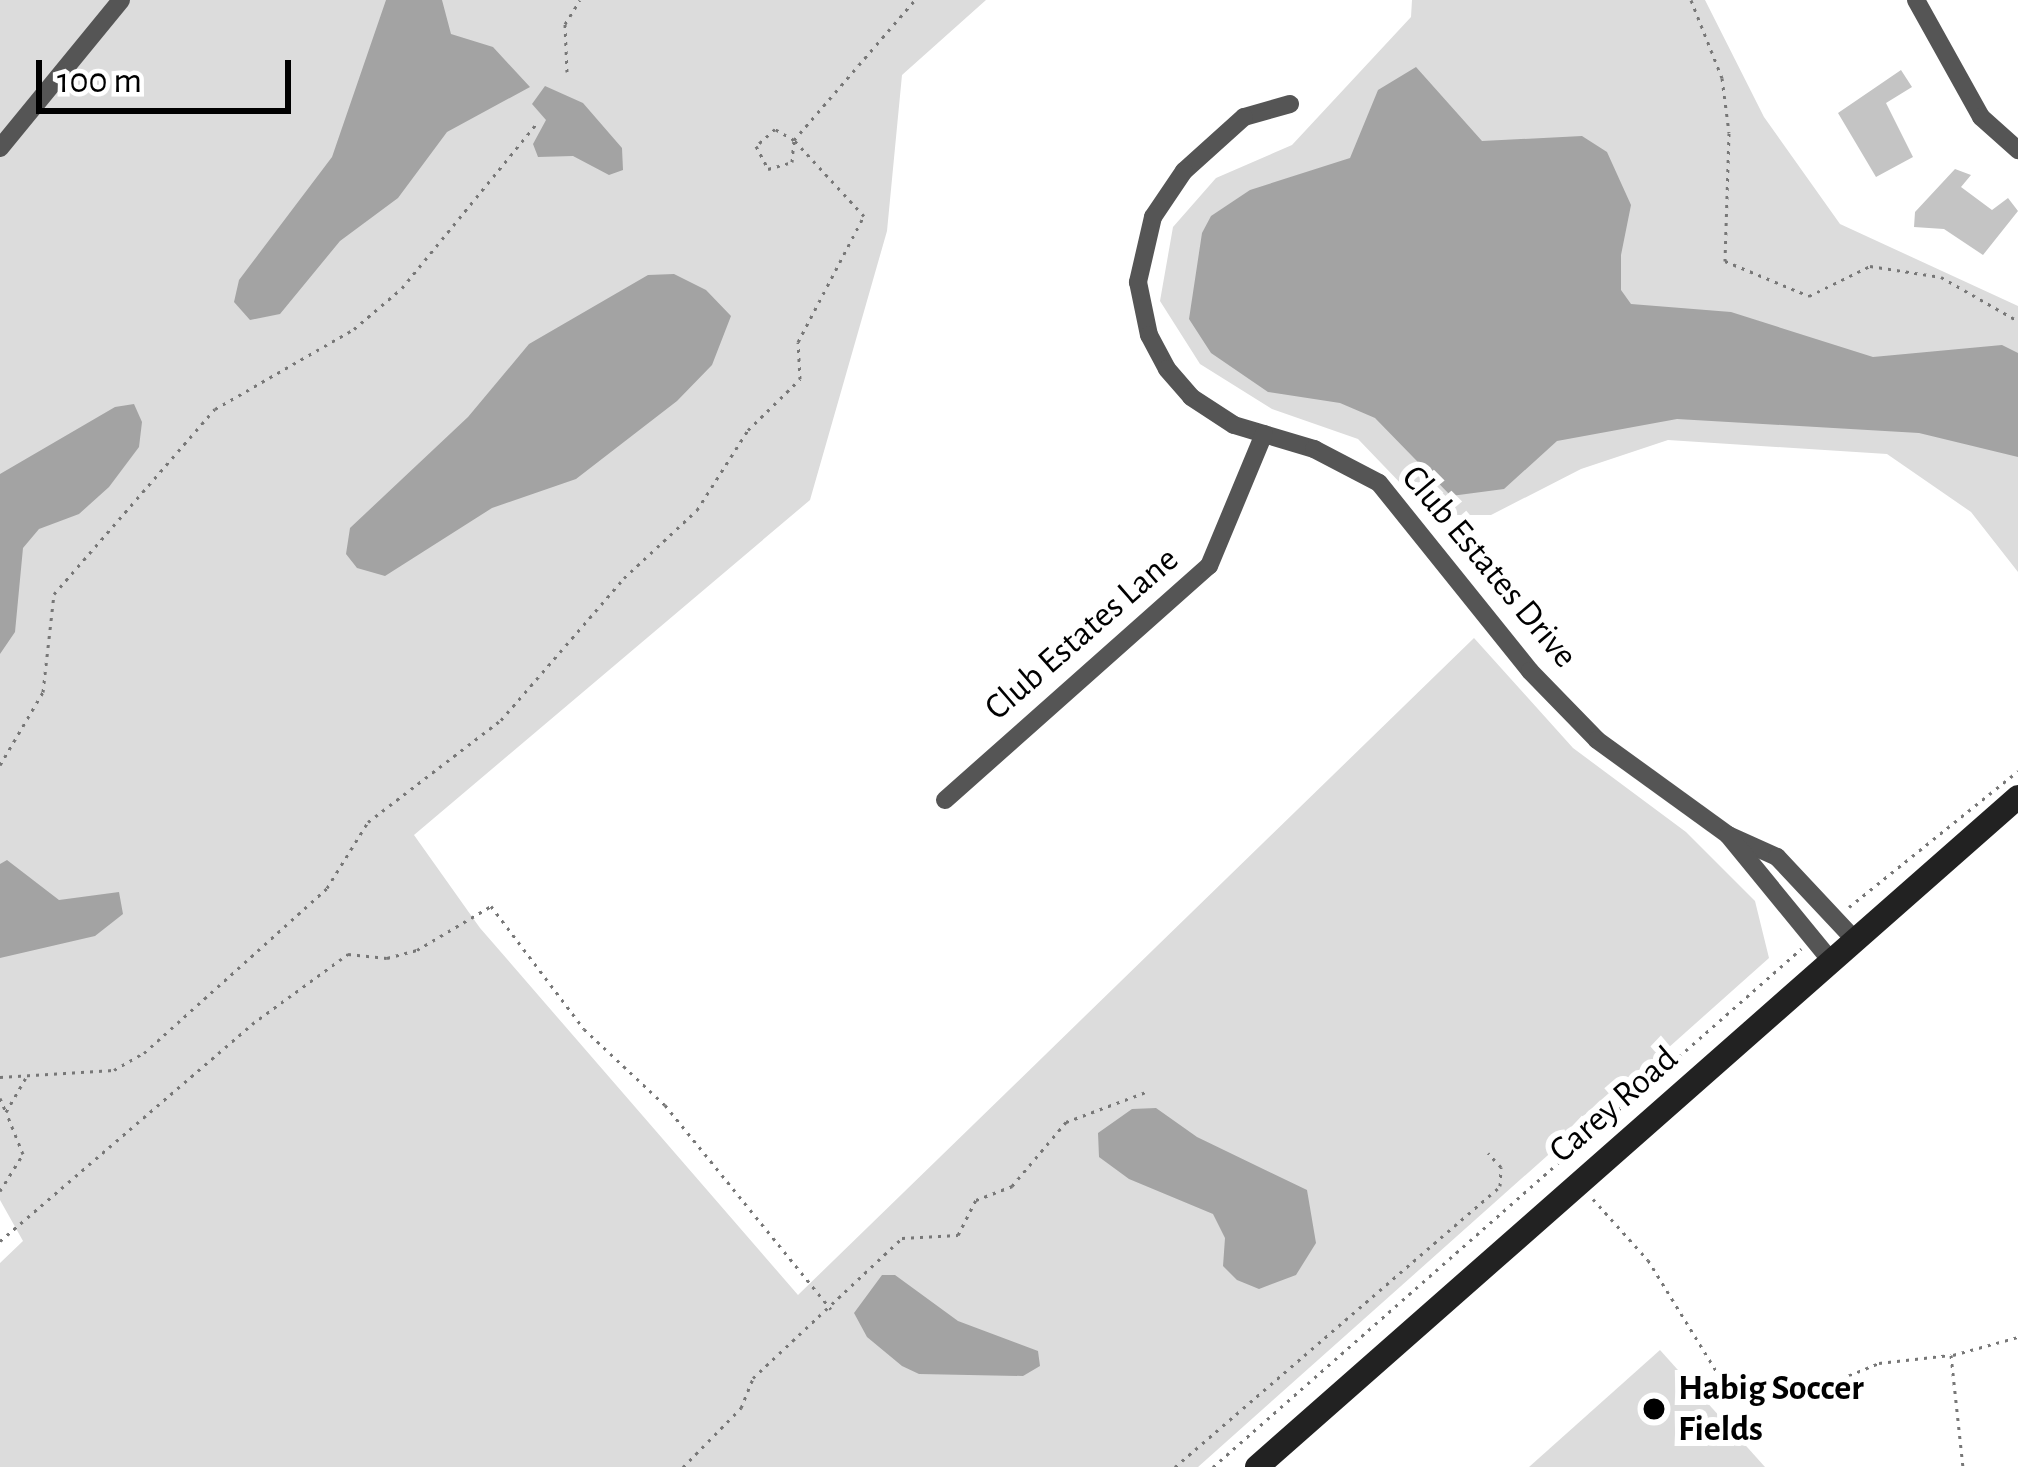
<!DOCTYPE html>
<html>
<head>
<meta charset="utf-8">
<style>
  body { margin:0 }
  #map { position:relative; width:2018px; height:1467px; overflow:hidden; background:#fff; font-family:"Alegreya Sans",sans-serif }
  div>[style] { position:absolute }
  .green>* { inset:0; background:#dcdcdc }
  .water>* { inset:0; background:#a3a3a3 }
  .building>* { inset:0; background:#c4c4c4 }
  .path>* { height:3px; margin-top:-1.5px; transform-origin:0; background:repeating-linear-gradient(90deg,#777 0 3px,transparent 0 9px) }
  .street>* { height:18px; margin:-9px; padding:0 9px; transform-origin:9px; border-radius:9px; background:#555 }
  .secondary>* { height:24px; margin:-12px; padding:0 12px; transform-origin:12px; border-radius:12px; background:#222 }
  .dots>* { width:33px; height:33px; translate:-50% -50%; box-sizing:border-box; border:6px solid #fff; border-radius:50% }
  span { translate:-50% -50%; white-space:nowrap; text-align:center; line-height:1.15; -webkit-text-stroke:12px #fff; paint-order:stroke }
  .street-label { font-size:36px; color:#000 }
  .poi-label { font-size:36px; color:#000; font-weight:700 }
  .left { translate:0 -50%; text-align:left }
  .scale { position:absolute; left:36px; top:60px; width:255px; height:54px; box-sizing:border-box; border:6px solid #000; border-top:0; padding-left:15px; font-size:36px; line-height:42px; white-space:nowrap; color:#000; -webkit-text-stroke:9px #fff; paint-order:stroke }
</style>
</head>
<body>
<div id="map">
  <div class="green">
    <i style="clip-path:polygon(0 0,986px 0,902px 75px,887px 231px,810px 500px,414px 835px,480px 928px,798px 1295px,1474px 638px,1573px 748px,1686px 832px,1755px 901px,1769px 958px,1198px 1467px,0 1467px,0 1263px,23px 1241px,0 1200px)"></i>
    <i style="clip-path:polygon(1412px 0,1705px 0,1764px 117px,1840px 224px,2018px 306px,2018px 572px,1971px 512px,1887px 454px,1668px 440px,1581px 469px,1491px 515px,1431px 515px,1358px 439px,1272px 409px,1200px 364px,1160px 301px,1173px 227px,1216px 178px,1292px 145px,1411px 17px)"></i>
    <i style="clip-path:polygon(1660px 1350px,1765px 1467px,1529px 1467px)"></i>
  </div>
  <div class="water">
    <i style="clip-path:polygon(386px 0,442px 0,451px 34px,493px 47px,530px 87px,447px 132px,398px 198px,340px 241px,280px 314px,250px 320px,234px 302px,239px 280px,332px 157px)"></i>
    <i style="clip-path:polygon(1416px 67px,1482px 141px,1582px 136px,1607px 152px,1631px 205px,1621px 255px,1621px 290px,1631px 304px,1731px 312px,1873px 357px,2002px 345px,2018px 353px,2018px 457px,1919px 433px,1677px 419px,1557px 441px,1504px 489px,1451px 496px,1375px 418px,1340px 403px,1268px 392px,1211px 353px,1189px 319px,1202px 233px,1211px 216px,1250px 190px,1350px 158px,1378px 90px)"></i>
    <i style="clip-path:polygon(545px 86px,583px 103px,622px 148px,623px 170px,609px 175px,573px 156px,538px 157px,533px 144px,546px 120px,532px 104px)"></i>
    <i style="clip-path:polygon(674px 274px,706px 290px,731px 316px,712px 365px,677px 401px,576px 479px,492px 508px,385px 576px,357px 568px,346px 554px,350px 528px,468px 417px,529px 344px,648px 275px)"></i>
    <i style="clip-path:polygon(134px 404px,142px 422px,139px 447px,109px 487px,79px 514px,39px 529px,23px 548px,15px 632px,0 654px,0 474px,115px 407px)"></i>
    <i style="clip-path:polygon(7px 860px,59px 900px,119px 892px,123px 914px,95px 936px,0 958px,0 864px)"></i>
    <i style="clip-path:polygon(1156px 1108px,1197px 1137px,1307px 1190px,1316px 1243px,1296px 1275px,1259px 1289px,1237px 1280px,1223px 1266px,1225px 1238px,1213px 1214px,1129px 1179px,1099px 1157px,1098px 1133px,1132px 1109px)"></i>
    <i style="clip-path:polygon(882px 1275px,895px 1275px,958px 1321px,1038px 1351px,1040px 1366px,1023px 1376px,919px 1374px,902px 1366px,867px 1337px,854px 1313px)"></i>
  </div>
  <div class="building">
    <i style="clip-path:polygon(1901px 70px,1912px 87px,1886px 103px,1913px 157px,1876px 177px,1838px 113px)"></i>
    <i style="clip-path:polygon(1955px 169px,1971px 175px,1961px 187px,1992px 210px,2008px 198px,2018px 211px,1983px 255px,1944px 229px,1914px 227px,1915px 212px)"></i>
  </div>
  <div class="path">
    <i style="left:1691px;top:0;width:84px;rotate:68.3deg"></i>
    <i style="left:1722px;top:78px;width:55px;rotate:82.7deg"></i>
    <i style="left:1729px;top:133px;width:128px;rotate:91.8deg"></i>
    <i style="left:1725px;top:261px;width:91px;rotate:22.6deg"></i>
    <i style="left:1809px;top:296px;width:68px;rotate:-26.2deg"></i>
    <i style="left:1870px;top:266px;width:72px;rotate:8.8deg"></i>
    <i style="left:1941px;top:277px;width:89px;rotate:29.7deg"></i>
    <i style="left:567px;top:72px;width:48px;rotate:-92.4deg"></i>
    <i style="left:565px;top:24px;width:28px;rotate:-58deg"></i>
    <i style="left:0;top:765px;width:85px;rotate:-59.5deg"></i>
    <i style="left:43px;top:692px;width:99px;rotate:-83.6deg"></i>
    <i style="left:54px;top:594px;width:245px;rotate:-49deg"></i>
    <i style="left:215px;top:409px;width:160px;rotate:-29.9deg"></i>
    <i style="left:354px;top:329px;width:63px;rotate:-40.5deg"></i>
    <i style="left:402px;top:288px;width:215px;rotate:-50.7deg"></i>
    <i style="left:1849px;top:907px;width:217px;rotate:-38.8deg"></i>
    <i style="left:0;top:1077px;width:114px;rotate:-3.5deg"></i>
    <i style="left:114px;top:1070px;width:34px;rotate:-30deg"></i>
    <i style="left:144px;top:1053px;width:246px;rotate:-42deg"></i>
    <i style="left:327px;top:888px;width:78px;rotate:-58.2deg"></i>
    <i style="left:368px;top:822px;width:168px;rotate:-37.5deg"></i>
    <i style="left:501px;top:720px;width:188px;rotate:-49.1deg"></i>
    <i style="left:624px;top:578px;width:100px;rotate:-43deg"></i>
    <i style="left:697px;top:510px;width:95px;rotate:-57.5deg"></i>
    <i style="left:748px;top:430px;width:73px;rotate:-44.4deg"></i>
    <i style="left:800px;top:379px;width:37px;rotate:-93deg"></i>
    <i style="left:798px;top:342px;width:142px;rotate:-62.4deg"></i>
    <i style="left:864px;top:216px;width:103px;rotate:-132.6deg"></i>
    <i style="left:794px;top:140px;width:22px;rotate:-150deg"></i>
    <i style="left:775px;top:129px;width:25px;rotate:138deg"></i>
    <i style="left:756px;top:146px;width:26px;rotate:62deg"></i>
    <i style="left:768px;top:169px;width:25px;rotate:-16deg"></i>
    <i style="left:792px;top:162px;width:22px;rotate:-85deg"></i>
    <i style="left:794px;top:140px;width:185px;rotate:-49.2deg"></i>
    <i style="left:0;top:1098px;width:15px;rotate:67deg"></i>
    <i style="left:6px;top:1112px;width:39px;rotate:-60deg"></i>
    <i style="left:0;top:1191px;width:44px;rotate:-58.1deg"></i>
    <i style="left:23px;top:1154px;width:45px;rotate:-112deg"></i>
    <i style="left:1593px;top:1199px;width:82px;rotate:48deg"></i>
    <i style="left:1648px;top:1260px;width:137px;rotate:58.4deg"></i>
    <i style="left:1720px;top:1377px;width:31px;rotate:37deg"></i>
    <i style="left:1745px;top:1396px;width:21px;rotate:19deg"></i>
    <i style="left:1765px;top:1403px;width:35px;rotate:-12deg"></i>
    <i style="left:1799px;top:1396px;width:87px;rotate:-22.4deg"></i>
    <i style="left:1879px;top:1363px;width:72px;rotate:-6.3deg"></i>
    <i style="left:1951px;top:1355px;width:113px;rotate:83.9deg"></i>
    <i style="left:0;top:1241px;width:333px;rotate:-40.7deg"></i>
    <i style="left:252px;top:1024px;width:119px;rotate:-36.1deg"></i>
    <i style="left:348px;top:954px;width:39px;rotate:6deg"></i>
    <i style="left:387px;top:958px;width:31px;rotate:-15deg"></i>
    <i style="left:417px;top:950px;width:86px;rotate:-30.7deg"></i>
    <i style="left:491px;top:906px;width:154px;rotate:52.9deg"></i>
    <i style="left:584px;top:1029px;width:111px;rotate:43.2deg"></i>
    <i style="left:665px;top:1105px;width:263px;rotate:50.9deg"></i>
    <i style="left:1953px;top:1355px;width:67px;rotate:-15.5deg"></i>
    <i style="left:683px;top:1467px;width:83px;rotate:-45.5deg"></i>
    <i style="left:741px;top:1408px;width:32px;rotate:-68deg"></i>
    <i style="left:753px;top:1378px;width:204px;rotate:-43.2deg"></i>
    <i style="left:902px;top:1238px;width:56px;rotate:-3.1deg"></i>
    <i style="left:958px;top:1235px;width:39px;rotate:-63deg"></i>
    <i style="left:976px;top:1200px;width:39px;rotate:-21deg"></i>
    <i style="left:1012px;top:1186px;width:84px;rotate:-49.8deg"></i>
    <i style="left:1066px;top:1122px;width:85px;rotate:-20.6deg"></i>
    <i style="left:1175px;top:1467px;width:430px;rotate:-40.8deg"></i>
    <i style="left:1500px;top:1186px;width:19px;rotate:-87deg"></i>
    <i style="left:1501px;top:1167px;width:19px;rotate:-133deg"></i>
    <i style="left:1213px;top:1467px;width:784px;rotate:-41.38deg"></i>
  </div>
  <div class="street">
    <i style="left:1916px;top:0;width:134px;rotate:60.9deg"></i>
    <i style="left:1981px;top:117px;width:50px;rotate:41.7deg"></i>
    <i style="left:1290px;top:104px;width:48px;rotate:164.2deg"></i>
    <i style="left:1244px;top:117px;width:81px;rotate:138deg"></i>
    <i style="left:1184px;top:171px;width:55px;rotate:124deg"></i>
    <i style="left:1153px;top:217px;width:67px;rotate:103deg"></i>
    <i style="left:1138px;top:282px;width:54px;rotate:78.3deg"></i>
    <i style="left:1149px;top:335px;width:38px;rotate:62deg"></i>
    <i style="left:1167px;top:369px;width:37px;rotate:49deg"></i>
    <i style="left:1191px;top:397px;width:51px;rotate:33.1deg"></i>
    <i style="left:1234px;top:425px;width:84px;rotate:16.7deg"></i>
    <i style="left:1314px;top:449px;width:73px;rotate:27.6deg"></i>
    <i style="left:1379px;top:483px;width:241px;rotate:51.2deg"></i>
    <i style="left:1530px;top:671px;width:96px;rotate:45.8deg"></i>
    <i style="left:1597px;top:740px;width:162px;rotate:35.9deg"></i>
    <i style="left:1728px;top:835px;width:54px;rotate:24.2deg"></i>
    <i style="left:1777px;top:857px;width:114px;rotate:46.8deg"></i>
    <i style="left:0;top:148px;width:191px;rotate:-50.7deg"></i>
    <i style="left:945px;top:800px;width:353px;rotate:-41.6deg"></i>
    <i style="left:1209px;top:566px;width:143px;rotate:-67.4deg"></i>
    <i style="left:1728px;top:835px;width:163px;rotate:50.7deg"></i>
  </div>
  <div class="secondary">
    <i style="left:1257px;top:1467px;width:1014px;rotate:-41.36deg"></i>
  </div>
  <div class="dots">
    <i style="left:1654px;top:1409px;background:#000"></i>
  </div>
  <div class="street-label">
    <span style="left:1489px;top:567px;rotate:50deg">Club Estates Drive</span>
    <span style="left:1082px;top:634px;rotate:-41deg">Club Estates Lane</span>
    <span style="left:1614px;top:1105px;rotate:-41deg">Carey Road</span>
  </div>
  <div class="poi-label">
    <span class="left" style="left:1678px;top:1409px">Habig Soccer<br>Fields</span>
  </div>
  <div class="scale">100 m</div>
</div>
</body>
</html>
